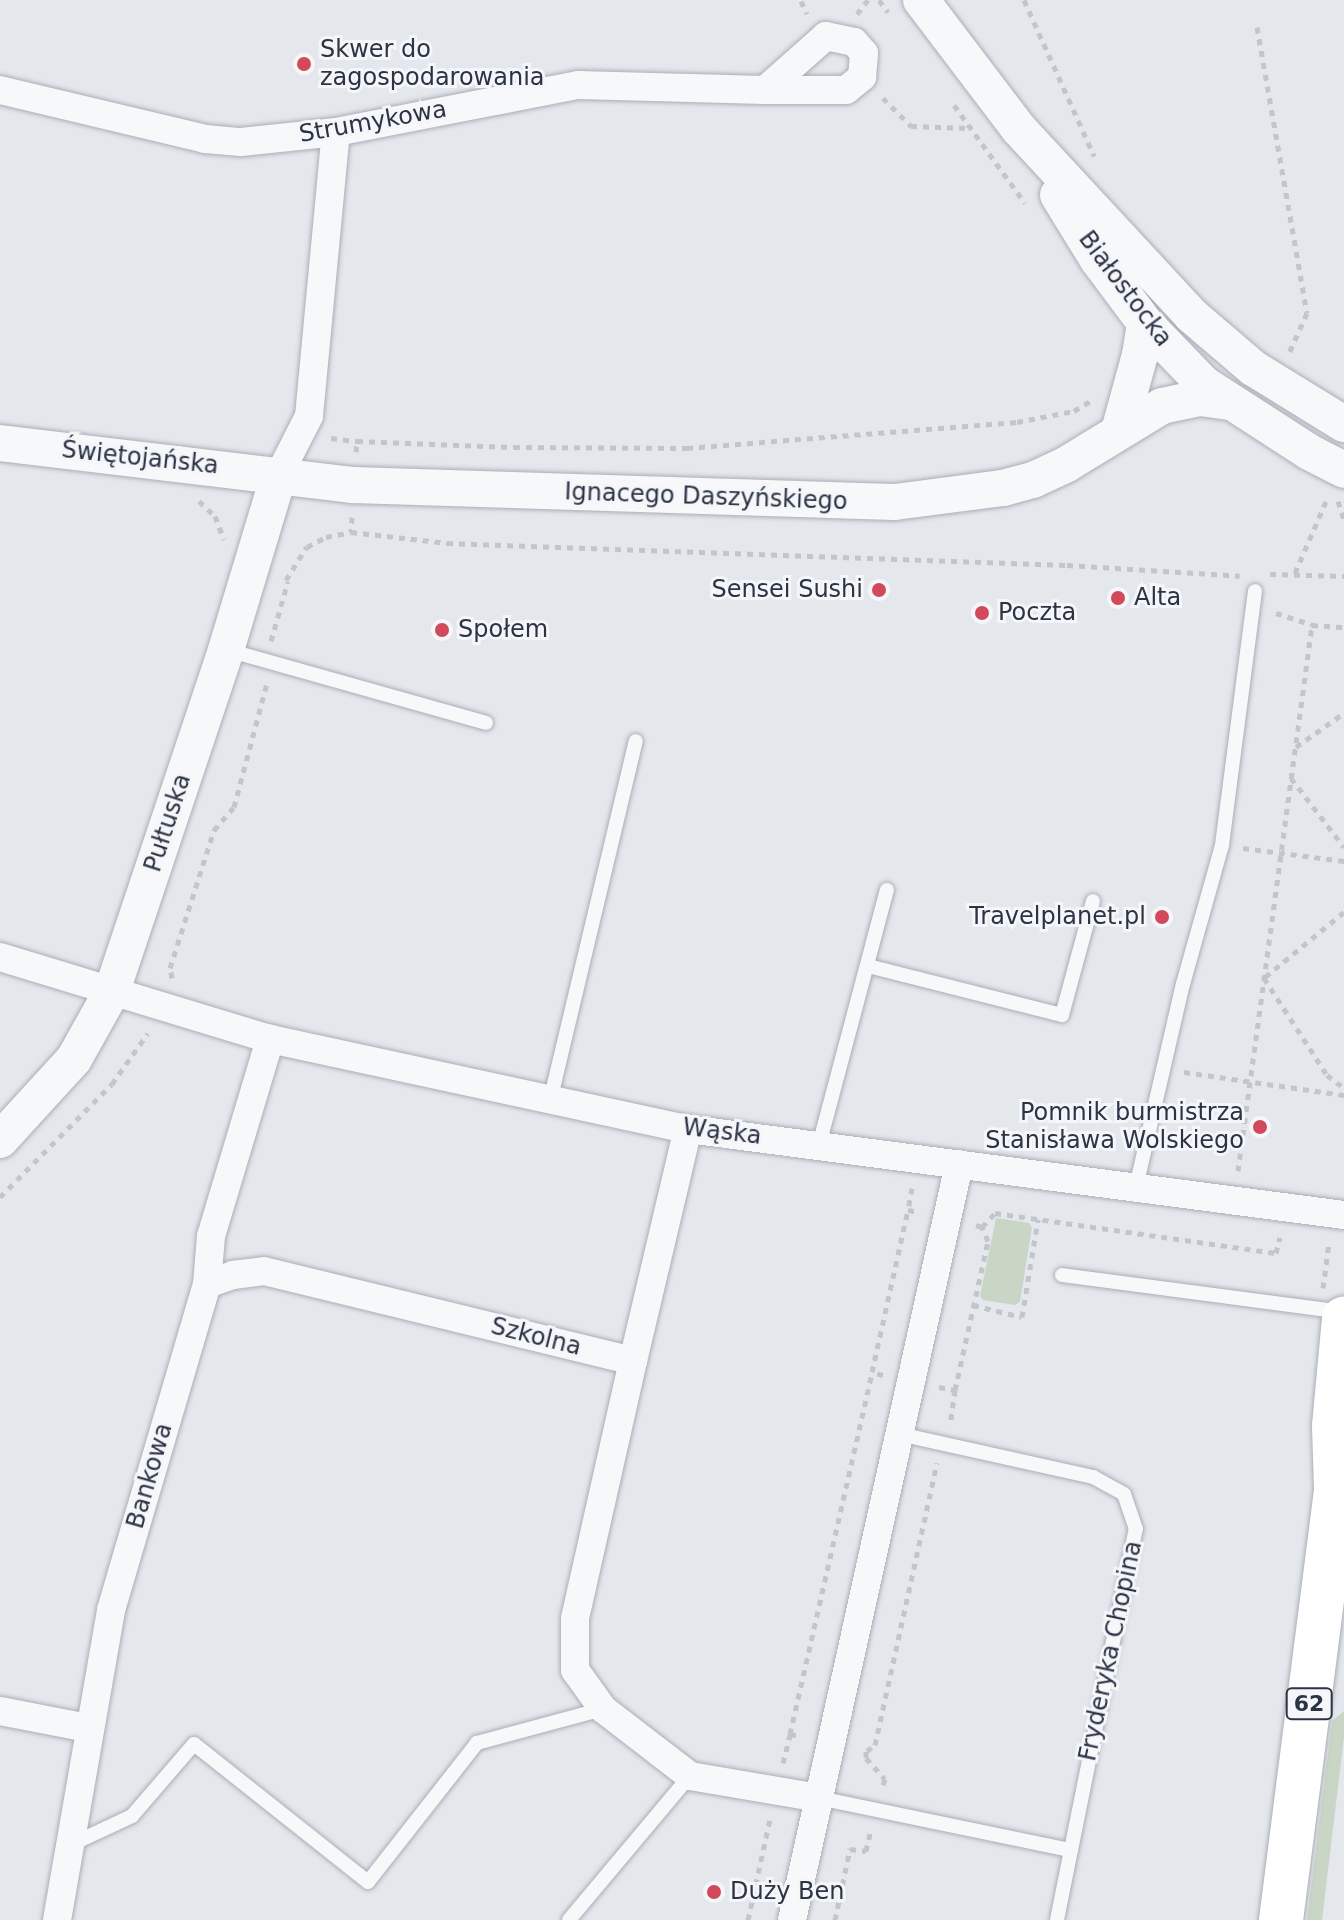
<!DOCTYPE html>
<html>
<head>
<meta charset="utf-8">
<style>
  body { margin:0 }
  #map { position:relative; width:1344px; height:1920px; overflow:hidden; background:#e4e7ec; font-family:"DejaVu Sans",sans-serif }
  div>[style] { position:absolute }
  .green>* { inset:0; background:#c9d6c5 }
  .path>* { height:5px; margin-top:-2.5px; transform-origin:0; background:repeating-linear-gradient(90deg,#c2c5cb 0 6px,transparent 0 12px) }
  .roads { filter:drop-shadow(0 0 2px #a9aeb7) drop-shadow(0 0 2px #a9aeb7) }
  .service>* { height:14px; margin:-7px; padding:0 7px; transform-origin:7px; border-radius:7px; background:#f7f8fa }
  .minor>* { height:28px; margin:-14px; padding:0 14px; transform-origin:14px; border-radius:14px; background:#f7f8fa }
  .tertiary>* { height:36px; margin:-18px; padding:0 18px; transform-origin:18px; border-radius:18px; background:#f7f8fa }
  .primary>* { height:44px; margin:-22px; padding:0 22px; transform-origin:22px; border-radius:22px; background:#fff }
  .dots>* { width:22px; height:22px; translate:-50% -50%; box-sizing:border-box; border:4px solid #f4f6f9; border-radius:50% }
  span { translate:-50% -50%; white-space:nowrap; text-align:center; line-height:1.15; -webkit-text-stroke:6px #f4f6f9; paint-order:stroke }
  .shield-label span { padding:2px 6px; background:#f4f6f9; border:2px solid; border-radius:6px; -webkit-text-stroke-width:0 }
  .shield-label { font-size:22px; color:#2b3445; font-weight:700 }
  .poi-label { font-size:24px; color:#2b3445 }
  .left { translate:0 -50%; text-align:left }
  .right { translate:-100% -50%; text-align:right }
  .street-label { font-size:24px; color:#2b3445 }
</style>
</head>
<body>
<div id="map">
  <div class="green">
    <i style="clip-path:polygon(996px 1218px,1029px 1223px,1032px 1227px,1020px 1302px,1015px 1305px,983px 1300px,980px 1296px)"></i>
    <i style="clip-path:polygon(1344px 1711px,1344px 1737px,1322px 1920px,1307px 1920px,1332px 1721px)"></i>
  </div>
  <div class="path">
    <i style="left:879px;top:0;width:15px;rotate:53deg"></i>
    <i style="left:1024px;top:0;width:171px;rotate:65.8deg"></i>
    <i style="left:801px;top:1px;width:14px;rotate:65deg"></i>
    <i style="left:857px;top:14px;width:18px;rotate:-52deg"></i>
    <i style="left:1257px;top:27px;width:290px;rotate:80.1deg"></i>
    <i style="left:1307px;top:313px;width:44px;rotate:114.2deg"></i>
    <i style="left:883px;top:98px;width:40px;rotate:45deg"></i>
    <i style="left:911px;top:126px;width:58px;rotate:2deg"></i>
    <i style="left:954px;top:105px;width:121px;rotate:54.1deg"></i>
    <i style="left:331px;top:438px;width:26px;rotate:7deg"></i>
    <i style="left:356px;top:452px;width:11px;rotate:-85deg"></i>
    <i style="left:357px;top:441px;width:157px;rotate:2.2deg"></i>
    <i style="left:514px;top:447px;width:173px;rotate:0.3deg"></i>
    <i style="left:687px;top:448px;width:331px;rotate:-4.5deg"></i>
    <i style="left:1017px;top:422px;width:58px;rotate:-10.9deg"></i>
    <i style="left:1074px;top:411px;width:21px;rotate:-31deg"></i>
    <i style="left:199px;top:501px;width:22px;rotate:43deg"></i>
    <i style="left:215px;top:516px;width:25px;rotate:69deg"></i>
    <i style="left:1338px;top:501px;width:19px;rotate:72deg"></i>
    <i style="left:352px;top:517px;width:15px;rotate:94deg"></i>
    <i style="left:351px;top:532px;width:97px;rotate:6.5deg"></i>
    <i style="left:447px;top:543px;width:620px;rotate:2.03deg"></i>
    <i style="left:1067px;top:565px;width:173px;rotate:3.6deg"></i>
    <i style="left:1295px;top:573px;width:81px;rotate:-66.6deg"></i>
    <i style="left:1270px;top:574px;width:74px;rotate:1.5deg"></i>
    <i style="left:286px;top:580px;width:39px;rotate:-58deg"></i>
    <i style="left:307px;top:547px;width:21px;rotate:-28deg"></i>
    <i style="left:326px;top:537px;width:25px;rotate:-11deg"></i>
    <i style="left:1276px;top:613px;width:38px;rotate:18deg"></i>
    <i style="left:1312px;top:625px;width:32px;rotate:4deg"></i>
    <i style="left:271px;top:641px;width:62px;rotate:-74.2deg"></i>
    <i style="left:1296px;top:747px;width:59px;rotate:-35.3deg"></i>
    <i style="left:1291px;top:778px;width:87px;rotate:52.5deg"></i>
    <i style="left:1243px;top:848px;width:102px;rotate:7.3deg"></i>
    <i style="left:1344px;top:912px;width:104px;rotate:140.5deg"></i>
    <i style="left:1264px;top:978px;width:116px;rotate:57deg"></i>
    <i style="left:1327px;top:1075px;width:21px;rotate:37deg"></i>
    <i style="left:172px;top:978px;width:10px;rotate:-101deg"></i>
    <i style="left:170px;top:968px;width:145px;rotate:-72.3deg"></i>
    <i style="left:214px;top:830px;width:30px;rotate:-49deg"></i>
    <i style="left:234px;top:807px;width:128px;rotate:-75.1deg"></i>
    <i style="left:1184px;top:1072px;width:162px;rotate:8.2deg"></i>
    <i style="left:1238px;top:1171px;width:551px;rotate:-82.28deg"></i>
    <i style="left:912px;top:1188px;width:22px;rotate:100deg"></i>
    <i style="left:908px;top:1210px;width:11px;rotate:10deg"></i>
    <i style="left:0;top:1197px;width:159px;rotate:-45.3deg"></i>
    <i style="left:112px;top:1084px;width:62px;rotate:-54.8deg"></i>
    <i style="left:976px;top:1225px;width:6px;rotate:18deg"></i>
    <i style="left:982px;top:1227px;width:19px;rotate:-47deg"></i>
    <i style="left:995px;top:1213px;width:284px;rotate:8.1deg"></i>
    <i style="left:1276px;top:1253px;width:16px;rotate:-76deg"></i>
    <i style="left:1323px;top:1288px;width:45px;rotate:-82.4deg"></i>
    <i style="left:973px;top:1305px;width:50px;rotate:13.8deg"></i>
    <i style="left:1022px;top:1317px;width:99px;rotate:-80.7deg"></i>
    <i style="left:883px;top:1375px;width:11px;rotate:-165deg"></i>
    <i style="left:872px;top:1372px;width:166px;rotate:-77.5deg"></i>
    <i style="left:939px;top:1387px;width:16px;rotate:11deg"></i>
    <i style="left:955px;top:1390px;width:34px;rotate:98deg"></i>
    <i style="left:955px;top:1390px;width:153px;rotate:-77.5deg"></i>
    <i style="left:988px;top:1241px;width:15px;rotate:-113deg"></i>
    <i style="left:790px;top:1734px;width:371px;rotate:-77.2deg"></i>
    <i style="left:866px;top:1751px;width:7px;rotate:90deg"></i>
    <i style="left:866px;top:1758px;width:28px;rotate:48deg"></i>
    <i style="left:885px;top:1779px;width:9px;rotate:108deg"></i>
    <i style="left:867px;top:1751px;width:10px;rotate:-37deg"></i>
    <i style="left:875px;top:1745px;width:289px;rotate:-77.6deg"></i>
    <i style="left:783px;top:1763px;width:30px;rotate:-76deg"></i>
    <i style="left:790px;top:1734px;width:12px;rotate:9deg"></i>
    <i style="left:748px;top:1920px;width:103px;rotate:-77.7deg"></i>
    <i style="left:835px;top:1920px;width:73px;rotate:-78.1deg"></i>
    <i style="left:850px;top:1849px;width:16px;rotate:7deg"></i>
    <i style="left:866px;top:1851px;width:23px;rotate:-77deg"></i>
  </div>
  <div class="roads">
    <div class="service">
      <i style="left:227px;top:650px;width:269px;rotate:15.7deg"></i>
      <i style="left:868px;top:966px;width:200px;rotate:14.2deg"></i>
      <i style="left:1062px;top:1015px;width:118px;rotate:-74.8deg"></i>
      <i style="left:550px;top:1101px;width:370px;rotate:-76.6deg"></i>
      <i style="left:819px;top:1145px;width:264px;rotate:-75.1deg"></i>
      <i style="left:1136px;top:1187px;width:208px;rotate:-77deg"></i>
      <i style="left:1183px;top:984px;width:144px;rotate:-74.3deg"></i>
      <i style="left:1222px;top:845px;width:256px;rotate:-82.6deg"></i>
      <i style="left:1062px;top:1275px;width:284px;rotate:7.5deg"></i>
      <i style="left:819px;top:1798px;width:257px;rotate:11.7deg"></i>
      <i style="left:1071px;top:1850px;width:328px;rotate:-78.6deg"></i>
      <i style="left:1136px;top:1529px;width:37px;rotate:-109deg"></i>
      <i style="left:1124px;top:1494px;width:35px;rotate:-151deg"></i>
      <i style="left:1093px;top:1477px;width:199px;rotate:-167.5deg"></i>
      <i style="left:68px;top:1846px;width:71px;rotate:-25.1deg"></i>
      <i style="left:132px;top:1816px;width:95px;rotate:-49.3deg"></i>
      <i style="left:194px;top:1744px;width:222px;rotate:38.4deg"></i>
      <i style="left:368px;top:1882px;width:177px;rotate:-51.9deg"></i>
      <i style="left:477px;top:1743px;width:131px;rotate:-15.1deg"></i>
      <i style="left:569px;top:1920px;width:188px;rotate:-50deg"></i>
      <i style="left:1057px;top:1920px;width:71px;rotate:-78.7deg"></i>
    </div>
    <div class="minor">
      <i style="left:0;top:90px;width:211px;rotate:13.4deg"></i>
      <i style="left:205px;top:139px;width:36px;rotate:5deg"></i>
      <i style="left:241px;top:142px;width:96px;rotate:-6deg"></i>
      <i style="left:336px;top:132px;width:247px;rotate:-11deg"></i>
      <i style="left:578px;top:85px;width:187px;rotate:1.5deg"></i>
      <i style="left:765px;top:90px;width:81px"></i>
      <i style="left:846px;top:90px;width:21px;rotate:-39deg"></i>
      <i style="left:862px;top:77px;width:24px;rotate:-85deg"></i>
      <i style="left:864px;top:53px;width:15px;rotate:-132deg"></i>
      <i style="left:854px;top:42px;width:29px;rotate:-168deg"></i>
      <i style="left:826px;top:36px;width:81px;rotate:138.5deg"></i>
      <i style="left:279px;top:475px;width:66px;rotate:-63deg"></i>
      <i style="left:309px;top:416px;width:285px;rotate:-84.6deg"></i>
      <i style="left:0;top:957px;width:282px;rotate:16.9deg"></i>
      <i style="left:270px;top:1039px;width:428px;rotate:12.2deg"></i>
      <i style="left:688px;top:1129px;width:662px;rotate:7.47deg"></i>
      <i style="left:207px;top:1284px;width:28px;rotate:-19deg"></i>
      <i style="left:233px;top:1275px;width:31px;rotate:-7deg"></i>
      <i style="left:264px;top:1271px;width:380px;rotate:13.7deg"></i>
      <i style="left:633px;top:1361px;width:238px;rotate:-76.7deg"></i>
      <i style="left:633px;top:1361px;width:264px;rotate:102.7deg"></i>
      <i style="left:575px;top:1619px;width:51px;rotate:90deg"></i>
      <i style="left:575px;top:1670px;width:48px;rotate:54.3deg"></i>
      <i style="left:603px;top:1709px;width:110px;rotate:37.6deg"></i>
      <i style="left:690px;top:1776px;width:131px;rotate:9.7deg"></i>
      <i style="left:0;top:1711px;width:90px;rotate:10.9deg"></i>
      <i style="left:57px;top:1920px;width:315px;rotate:-80.1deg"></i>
      <i style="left:111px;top:1610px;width:340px;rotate:-73.6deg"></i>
      <i style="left:207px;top:1284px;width:48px;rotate:-85.2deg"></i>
      <i style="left:211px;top:1236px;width:206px;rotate:-73.3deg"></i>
      <i style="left:792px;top:1920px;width:774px;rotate:-77.54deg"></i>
    </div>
    <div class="tertiary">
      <i style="left:921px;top:0;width:161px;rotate:52.8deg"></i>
      <i style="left:1018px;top:128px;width:255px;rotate:47.2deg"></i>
      <i style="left:1191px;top:315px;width:82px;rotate:40.5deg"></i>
      <i style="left:1253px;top:368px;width:107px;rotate:31.6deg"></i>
      <i style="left:1058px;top:195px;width:76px;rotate:58.4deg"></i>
      <i style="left:1098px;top:260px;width:79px;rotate:53.3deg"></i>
      <i style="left:1145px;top:323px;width:85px;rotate:46deg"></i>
      <i style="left:1204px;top:384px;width:125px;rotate:32.9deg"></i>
      <i style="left:1309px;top:452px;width:39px;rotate:27deg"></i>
      <i style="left:1119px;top:431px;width:79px;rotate:-74.6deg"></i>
      <i style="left:1140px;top:355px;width:32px;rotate:-81deg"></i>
      <i style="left:0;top:443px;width:355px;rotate:6.8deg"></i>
      <i style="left:353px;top:485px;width:542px;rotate:1.8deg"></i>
      <i style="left:895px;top:502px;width:109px;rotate:-7.4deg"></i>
      <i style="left:1003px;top:488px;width:31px;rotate:-15deg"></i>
      <i style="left:1033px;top:480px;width:38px;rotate:-25deg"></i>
      <i style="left:1067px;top:464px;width:111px;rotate:-31.4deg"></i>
      <i style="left:1162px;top:406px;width:39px;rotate:-12deg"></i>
      <i style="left:1200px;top:398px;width:29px;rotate:8deg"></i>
      <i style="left:0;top:1140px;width:110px;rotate:-47.6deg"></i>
      <i style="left:74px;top:1059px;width:78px;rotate:-60.8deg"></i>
      <i style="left:112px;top:991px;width:360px;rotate:-71.5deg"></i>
      <i style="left:226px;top:650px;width:183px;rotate:-73.2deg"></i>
    </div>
    <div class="primary">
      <i style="left:1281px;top:1920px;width:434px;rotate:-82.7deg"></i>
      <i style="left:1336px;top:1489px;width:63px;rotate:-91.8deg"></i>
      <i style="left:1334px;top:1426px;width:108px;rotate:-84.7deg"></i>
    </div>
  </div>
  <div class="dots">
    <i style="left:304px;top:64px;background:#d1495b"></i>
    <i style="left:879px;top:590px;background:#d1495b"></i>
    <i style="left:1118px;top:598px;background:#d1495b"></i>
    <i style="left:982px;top:613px;background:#d1495b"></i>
    <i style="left:442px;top:630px;background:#d1495b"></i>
    <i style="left:1162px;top:917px;background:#d1495b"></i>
    <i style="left:1260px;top:1127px;background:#d1495b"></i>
    <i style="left:714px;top:1892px;background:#d1495b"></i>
  </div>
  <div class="shield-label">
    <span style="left:1309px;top:1704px">62</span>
  </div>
  <div class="poi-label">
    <span class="left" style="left:320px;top:64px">Skwer do<br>zagospodarowania</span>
    <span class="right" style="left:863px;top:590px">Sensei Sushi</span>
    <span class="left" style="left:1134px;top:598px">Alta</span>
    <span class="left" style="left:998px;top:613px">Poczta</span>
    <span class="left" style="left:458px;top:630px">Społem</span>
    <span class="right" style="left:1146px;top:917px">Travelplanet.pl</span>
    <span class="right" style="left:1244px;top:1127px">Pomnik burmistrza<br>Stanisława Wolskiego</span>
    <span class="left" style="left:730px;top:1892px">Duży Ben</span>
  </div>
  <div class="street-label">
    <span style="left:373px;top:122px;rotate:-10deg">Strumykowa</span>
    <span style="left:1125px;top:289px;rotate:53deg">Białostocka</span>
    <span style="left:140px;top:458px;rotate:6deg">Świętojańska</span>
    <span style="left:706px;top:497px;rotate:2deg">Ignacego Daszyńskiego</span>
    <span style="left:168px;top:823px;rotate:-72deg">Pułtuska</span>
    <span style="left:722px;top:1132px;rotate:7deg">Wąska</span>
    <span style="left:536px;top:1337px;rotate:14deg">Szkolna</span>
    <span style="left:150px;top:1476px;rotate:-74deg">Bankowa</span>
    <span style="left:1111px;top:1651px;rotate:-78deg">Fryderyka Chopina</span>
  </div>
</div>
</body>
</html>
